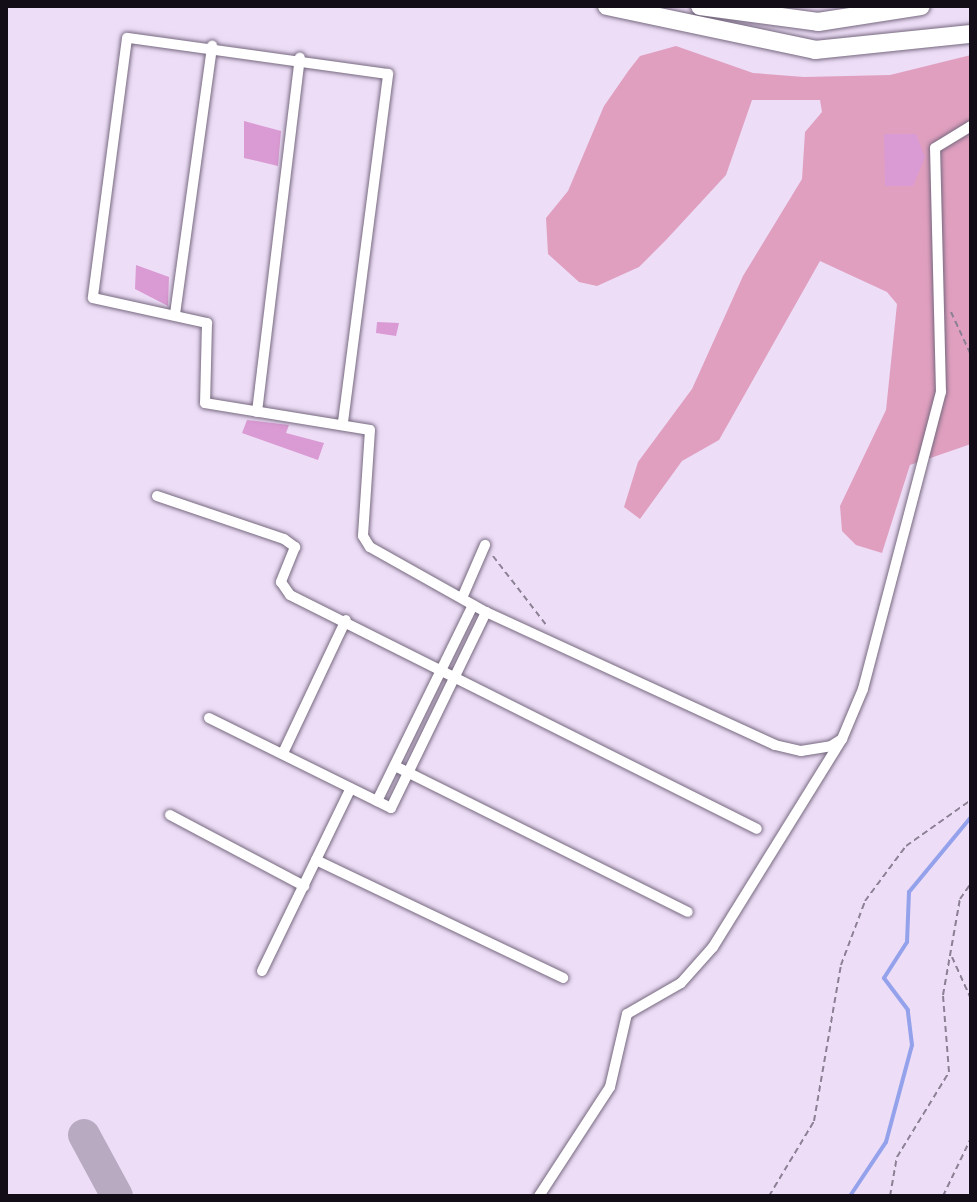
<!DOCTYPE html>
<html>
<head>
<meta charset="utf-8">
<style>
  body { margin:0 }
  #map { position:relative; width:977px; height:1202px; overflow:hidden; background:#edddf7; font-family:"Sofia Sans Condensed",sans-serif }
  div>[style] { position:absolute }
  .green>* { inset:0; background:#e09fbf }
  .stream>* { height:4px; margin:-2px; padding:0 2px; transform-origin:2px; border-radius:2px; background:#94a1eb }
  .taxiway>* { height:32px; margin:-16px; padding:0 16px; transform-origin:16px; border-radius:16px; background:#b8aac0 }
  .building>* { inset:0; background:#da9ad3 }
  .path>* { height:2px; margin-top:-1px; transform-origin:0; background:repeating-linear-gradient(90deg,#8c8194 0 6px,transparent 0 10px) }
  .roads { filter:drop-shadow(0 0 2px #76697f) drop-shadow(0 0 2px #76697f) }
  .street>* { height:10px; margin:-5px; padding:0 5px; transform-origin:5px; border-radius:5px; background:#fff }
  .highway>* { height:18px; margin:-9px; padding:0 9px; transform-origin:9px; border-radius:9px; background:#fff }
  span { translate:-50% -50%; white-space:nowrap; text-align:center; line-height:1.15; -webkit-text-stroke:8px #f7edfd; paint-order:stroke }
  .frame { position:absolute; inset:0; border:8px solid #120d16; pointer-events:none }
</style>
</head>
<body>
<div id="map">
  <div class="green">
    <i style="clip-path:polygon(676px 46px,753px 73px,804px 77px,890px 75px,971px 55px,971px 444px,910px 465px,882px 553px,856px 545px,842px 531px,840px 506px,886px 410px,897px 304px,887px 292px,820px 261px,719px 440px,682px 461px,640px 519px,624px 507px,638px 462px,692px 389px,743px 276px,802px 179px,805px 132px,822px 112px,820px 100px,752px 100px,726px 175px,666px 240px,639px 267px,597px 286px,579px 282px,548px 254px,546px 218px,568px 191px,604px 106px,629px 70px,640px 56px)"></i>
  </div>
  <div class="stream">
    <i style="left:850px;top:1196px;width:65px;rotate:-56.3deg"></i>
    <i style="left:886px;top:1142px;width:100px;rotate:-75deg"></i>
    <i style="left:912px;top:1045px;width:35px;rotate:-97deg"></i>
    <i style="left:908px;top:1010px;width:40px;rotate:-127deg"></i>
    <i style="left:884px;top:978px;width:43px;rotate:-57.4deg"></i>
    <i style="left:907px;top:942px;width:50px;rotate:-87.7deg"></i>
    <i style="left:909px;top:892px;width:97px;rotate:-50.4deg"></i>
  </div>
  <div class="taxiway">
    <i style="left:84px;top:1135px;width:69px;rotate:61.6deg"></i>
  </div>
  <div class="building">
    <i style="clip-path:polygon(244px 121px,281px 131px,278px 166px,244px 158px)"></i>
    <i style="clip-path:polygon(884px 134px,916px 134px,925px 157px,913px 186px,885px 186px)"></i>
    <i style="clip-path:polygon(136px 265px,169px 277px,168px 306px,135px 289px)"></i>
    <i style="clip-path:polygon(377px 322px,399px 323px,396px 336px,376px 333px)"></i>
    <i style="clip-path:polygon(247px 420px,289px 425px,286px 433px,324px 443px,318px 460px,242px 433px)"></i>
  </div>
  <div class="path">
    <i style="left:951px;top:312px;width:47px;rotate:65.1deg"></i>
    <i style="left:493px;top:556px;width:88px;rotate:52.4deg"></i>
    <i style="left:952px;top:957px;width:46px;rotate:65.7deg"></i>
    <i style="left:769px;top:1196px;width:87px;rotate:-59deg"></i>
    <i style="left:814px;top:1121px;width:158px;rotate:-80.2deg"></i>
    <i style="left:841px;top:965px;width:68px;rotate:-69.4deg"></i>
    <i style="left:865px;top:901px;width:69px;rotate:-53.3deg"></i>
    <i style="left:906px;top:846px;width:80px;rotate:-35.3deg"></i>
    <i style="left:890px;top:1196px;width:40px;rotate:-80deg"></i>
    <i style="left:897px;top:1157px;width:100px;rotate:-58.5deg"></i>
    <i style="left:949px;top:1072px;width:77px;rotate:-94.5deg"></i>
    <i style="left:943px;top:995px;width:97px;rotate:-80deg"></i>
    <i style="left:960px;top:899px;width:19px;rotate:-55deg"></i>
    <i style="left:943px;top:1196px;width:64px;rotate:-64.2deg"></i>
  </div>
  <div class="roads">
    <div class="street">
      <i style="left:175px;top:314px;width:271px;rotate:-82.1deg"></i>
      <i style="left:257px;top:412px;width:357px;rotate:-83.1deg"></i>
      <i style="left:343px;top:422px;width:351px;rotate:-82.6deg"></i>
      <i style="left:388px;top:74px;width:263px;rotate:-172.1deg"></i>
      <i style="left:127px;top:38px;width:262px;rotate:97.5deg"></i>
      <i style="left:93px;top:298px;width:117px;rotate:12.4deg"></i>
      <i style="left:207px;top:323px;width:80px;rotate:91.4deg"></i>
      <i style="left:205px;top:403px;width:167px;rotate:9.3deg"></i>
      <i style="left:370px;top:430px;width:106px;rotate:93.8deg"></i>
      <i style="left:363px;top:536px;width:13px;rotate:58deg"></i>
      <i style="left:370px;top:547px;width:133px;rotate:29.3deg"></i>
      <i style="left:486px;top:612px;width:318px;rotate:24.7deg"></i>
      <i style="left:775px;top:745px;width:27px;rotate:13deg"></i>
      <i style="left:801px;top:751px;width:30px;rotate:-9deg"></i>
      <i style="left:831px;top:746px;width:13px;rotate:-32deg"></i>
      <i style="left:842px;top:739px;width:54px;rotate:-67.2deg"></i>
      <i style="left:863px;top:689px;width:307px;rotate:-75.3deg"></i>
      <i style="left:941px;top:392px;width:244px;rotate:-91.4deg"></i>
      <i style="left:935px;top:148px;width:42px;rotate:-31.4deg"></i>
      <i style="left:157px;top:496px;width:134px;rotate:18.7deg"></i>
      <i style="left:284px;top:539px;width:14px;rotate:36deg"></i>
      <i style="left:295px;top:547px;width:38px;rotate:112deg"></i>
      <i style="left:281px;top:582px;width:16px;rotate:55deg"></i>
      <i style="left:290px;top:595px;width:522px;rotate:26.61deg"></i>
      <i style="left:462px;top:598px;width:58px;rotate:-66.5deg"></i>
      <i style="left:209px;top:718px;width:203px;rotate:26.3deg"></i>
      <i style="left:391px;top:808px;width:218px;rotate:-64.1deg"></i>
      <i style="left:283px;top:753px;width:147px;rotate:-64.7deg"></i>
      <i style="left:395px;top:766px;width:327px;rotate:26.5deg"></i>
      <i style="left:377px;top:801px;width:218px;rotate:-63.9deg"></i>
      <i style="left:170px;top:815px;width:152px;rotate:27.9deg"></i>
      <i style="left:316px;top:860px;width:274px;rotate:25.5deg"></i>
      <i style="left:262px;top:971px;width:203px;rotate:-64.1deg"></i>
      <i style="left:539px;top:1196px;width:130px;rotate:-56.9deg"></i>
      <i style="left:610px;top:1087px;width:75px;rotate:-76.9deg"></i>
      <i style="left:627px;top:1014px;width:62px;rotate:-29.9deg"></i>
      <i style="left:681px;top:983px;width:48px;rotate:-48.4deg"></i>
      <i style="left:713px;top:947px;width:245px;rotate:-58.2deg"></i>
    </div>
    <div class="highway">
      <i style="left:607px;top:6px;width:213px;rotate:11.9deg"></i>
      <i style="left:815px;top:50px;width:157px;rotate:-5.9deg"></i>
      <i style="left:700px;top:6px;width:119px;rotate:7.7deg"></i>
      <i style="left:818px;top:22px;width:104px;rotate:-8.8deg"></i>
    </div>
  </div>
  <div class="frame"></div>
</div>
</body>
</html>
